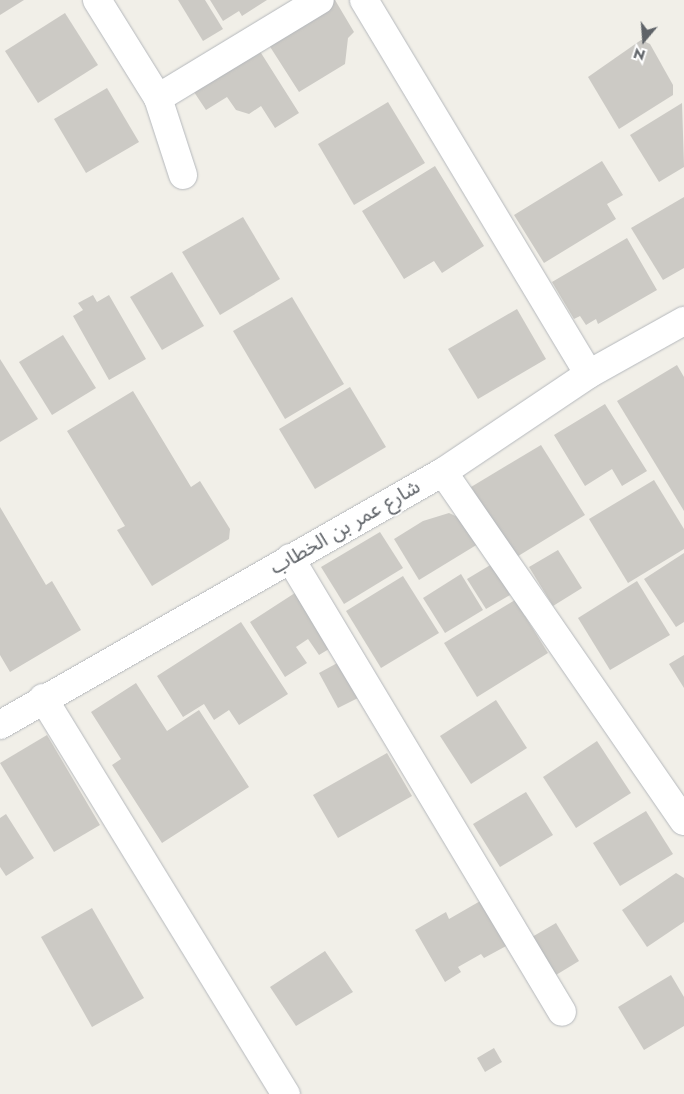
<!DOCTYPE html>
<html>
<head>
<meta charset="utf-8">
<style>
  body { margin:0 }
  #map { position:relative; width:684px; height:1094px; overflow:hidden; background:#f1efe8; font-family:Jost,"Noto Sans Arabic",sans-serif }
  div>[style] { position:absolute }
  .building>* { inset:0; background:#cccac5 }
  .roads { filter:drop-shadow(0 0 1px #b5b8bc) drop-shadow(0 0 1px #b5b8bc) }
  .minor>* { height:28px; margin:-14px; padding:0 14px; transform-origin:14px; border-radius:14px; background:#fff }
  .tertiary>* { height:28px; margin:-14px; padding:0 14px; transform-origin:14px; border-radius:14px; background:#fff }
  span { translate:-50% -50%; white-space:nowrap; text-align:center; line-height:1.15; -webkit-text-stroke:4px #fff; paint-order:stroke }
  .street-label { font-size:20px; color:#5f6368 }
  .north { position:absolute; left:619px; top:15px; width:50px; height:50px; -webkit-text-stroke:4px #fff; paint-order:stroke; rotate:198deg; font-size:14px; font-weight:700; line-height:20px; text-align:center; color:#5f6368 }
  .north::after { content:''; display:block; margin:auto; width:18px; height:22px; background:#5f6368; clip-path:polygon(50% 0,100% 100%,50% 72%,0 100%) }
</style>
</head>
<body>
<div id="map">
  <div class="building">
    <i style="clip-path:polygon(0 0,24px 0,0 15px)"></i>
    <i style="clip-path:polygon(178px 0,205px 0,223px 29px,203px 41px)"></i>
    <i style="clip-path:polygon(210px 0,267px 0,242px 16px,239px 11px,223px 21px)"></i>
    <i style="clip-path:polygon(331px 0,335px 0,354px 32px,348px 38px,345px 64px,299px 92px,267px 42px)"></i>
    <i style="clip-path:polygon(65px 13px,98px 65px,38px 103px,5px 51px)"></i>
    <i style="clip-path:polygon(641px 40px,650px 44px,673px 85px,673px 95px,619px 129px,588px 77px)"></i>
    <i style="clip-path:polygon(256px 45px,299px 113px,275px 128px,261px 106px,249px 114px,236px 110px,227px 97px,206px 110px,190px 86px)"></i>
    <i style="clip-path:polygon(107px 88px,139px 142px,86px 173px,54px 119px)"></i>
    <i style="clip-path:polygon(388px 102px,425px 163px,354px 205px,318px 144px)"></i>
    <i style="clip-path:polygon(682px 103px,684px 167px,659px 182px,630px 135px)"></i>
    <i style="clip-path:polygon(602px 161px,623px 195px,607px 204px,616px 219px,544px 263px,514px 215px)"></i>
    <i style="clip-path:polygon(435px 166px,484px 246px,442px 273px,434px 261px,404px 279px,362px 211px)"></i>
    <i style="clip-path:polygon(684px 197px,684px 268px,663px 280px,631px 228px)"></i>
    <i style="clip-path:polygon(243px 217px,280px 279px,220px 315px,182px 252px)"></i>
    <i style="clip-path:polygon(627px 238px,657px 290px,598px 324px,596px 319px,586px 325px,580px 316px,574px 319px,552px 282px)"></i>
    <i style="clip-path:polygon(172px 272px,204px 326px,162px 350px,130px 297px)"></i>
    <i style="clip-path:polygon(93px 295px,97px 302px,109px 295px,146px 359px,109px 380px,73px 316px,83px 310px,78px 303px)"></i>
    <i style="clip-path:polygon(292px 297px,344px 384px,285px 419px,233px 331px)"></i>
    <i style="clip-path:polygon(517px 309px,546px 359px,478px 399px,448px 349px)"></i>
    <i style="clip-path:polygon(63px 335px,96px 388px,52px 415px,19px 362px)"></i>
    <i style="clip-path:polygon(0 359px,38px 419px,0 442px)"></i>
    <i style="clip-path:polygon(677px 365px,684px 377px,684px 511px,617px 401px)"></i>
    <i style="clip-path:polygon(350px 387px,386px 447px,315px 489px,279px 429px)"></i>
    <i style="clip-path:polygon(133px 391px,191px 487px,200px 481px,230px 529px,229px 539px,152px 586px,117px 530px,125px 526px,67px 431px)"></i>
    <i style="clip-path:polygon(605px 404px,647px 471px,622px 486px,612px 469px,585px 486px,554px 435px)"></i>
    <i style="clip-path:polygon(541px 445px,585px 515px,515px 558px,471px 487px)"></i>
    <i style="clip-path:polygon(654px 480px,684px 529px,684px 549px,628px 583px,589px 519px)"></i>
    <i style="clip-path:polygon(0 507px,46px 585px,52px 581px,81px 630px,10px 672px,0 655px)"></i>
    <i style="clip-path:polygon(449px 513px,462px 519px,478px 544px,419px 580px,394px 539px,423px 521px)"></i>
    <i style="clip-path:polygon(380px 532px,403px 568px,344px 604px,321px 567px)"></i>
    <i style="clip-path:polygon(558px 550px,582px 588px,553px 606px,529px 567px)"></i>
    <i style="clip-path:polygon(684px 553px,684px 622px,676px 627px,644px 579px)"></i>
    <i style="clip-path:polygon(492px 564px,510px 595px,486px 609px,467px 579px)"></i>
    <i style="clip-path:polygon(461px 574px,483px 610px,445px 633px,423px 598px)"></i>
    <i style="clip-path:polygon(403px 576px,439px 633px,381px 668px,346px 611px)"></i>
    <i style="clip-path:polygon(637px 581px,670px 635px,610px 670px,578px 618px)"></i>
    <i style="clip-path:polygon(298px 591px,334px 646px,319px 655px,308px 639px,296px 647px,307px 663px,285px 677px,250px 622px)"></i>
    <i style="clip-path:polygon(515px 600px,548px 653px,477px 697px,444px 643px)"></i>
    <i style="clip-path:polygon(241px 622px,288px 694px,239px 725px,229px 710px,214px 720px,204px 704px,183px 717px,157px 676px)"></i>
    <i style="clip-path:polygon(684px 655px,684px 688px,669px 664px)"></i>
    <i style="clip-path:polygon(341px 661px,360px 697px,338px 708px,319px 673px)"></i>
    <i style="clip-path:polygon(136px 683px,167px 731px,199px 710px,249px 787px,162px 843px,112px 765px,121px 759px,91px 712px)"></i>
    <i style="clip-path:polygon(496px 700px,527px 748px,471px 784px,440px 736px)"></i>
    <i style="clip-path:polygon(47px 735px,100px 825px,54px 852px,0 763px)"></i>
    <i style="clip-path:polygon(597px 741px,631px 793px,576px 828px,543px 777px)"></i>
    <i style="clip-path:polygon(387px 753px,412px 796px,338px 838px,313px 795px)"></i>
    <i style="clip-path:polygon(526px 792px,553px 835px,500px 867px,473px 824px)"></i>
    <i style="clip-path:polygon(646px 811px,673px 854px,620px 886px,593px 843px)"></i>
    <i style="clip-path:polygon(6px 814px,34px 858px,6px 876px,0 867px,0 818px)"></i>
    <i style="clip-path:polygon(676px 873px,684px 878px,684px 922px,647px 947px,622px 910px)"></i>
    <i style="clip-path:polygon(482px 900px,508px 945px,484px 958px,481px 954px,458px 967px,461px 972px,445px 982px,415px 930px,446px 912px,449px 919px)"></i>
    <i style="clip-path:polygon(92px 908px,144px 998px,92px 1027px,41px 937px)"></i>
    <i style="clip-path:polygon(556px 923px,579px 961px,556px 975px,532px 937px)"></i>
    <i style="clip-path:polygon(325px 951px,353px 992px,296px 1026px,270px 987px)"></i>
    <i style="clip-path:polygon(671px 975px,684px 997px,684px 1026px,644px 1050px,618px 1007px)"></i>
    <i style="clip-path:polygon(494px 1048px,502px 1062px,485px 1072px,477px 1058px)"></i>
  </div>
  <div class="roads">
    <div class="minor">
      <i style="left:97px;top:0;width:115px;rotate:58.1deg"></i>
      <i style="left:158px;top:98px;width:81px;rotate:72deg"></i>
      <i style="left:364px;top:0;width:436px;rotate:59deg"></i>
      <i style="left:158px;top:98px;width:189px;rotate:-31.2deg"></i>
      <i style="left:443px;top:472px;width:424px;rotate:55.4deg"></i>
      <i style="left:290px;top:558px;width:529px;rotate:59.07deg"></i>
      <i style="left:43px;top:698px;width:465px;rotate:58.5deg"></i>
    </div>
    <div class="tertiary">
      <i style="left:0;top:725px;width:510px;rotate:-29.73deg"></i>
      <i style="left:443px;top:472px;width:176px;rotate:-33.9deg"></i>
      <i style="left:589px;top:374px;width:109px;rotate:-29.2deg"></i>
    </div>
  </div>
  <div class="street-label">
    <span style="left:345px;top:527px;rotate:-30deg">شارع عمر بن الخطاب</span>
  </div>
  <div class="north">N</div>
</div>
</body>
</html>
